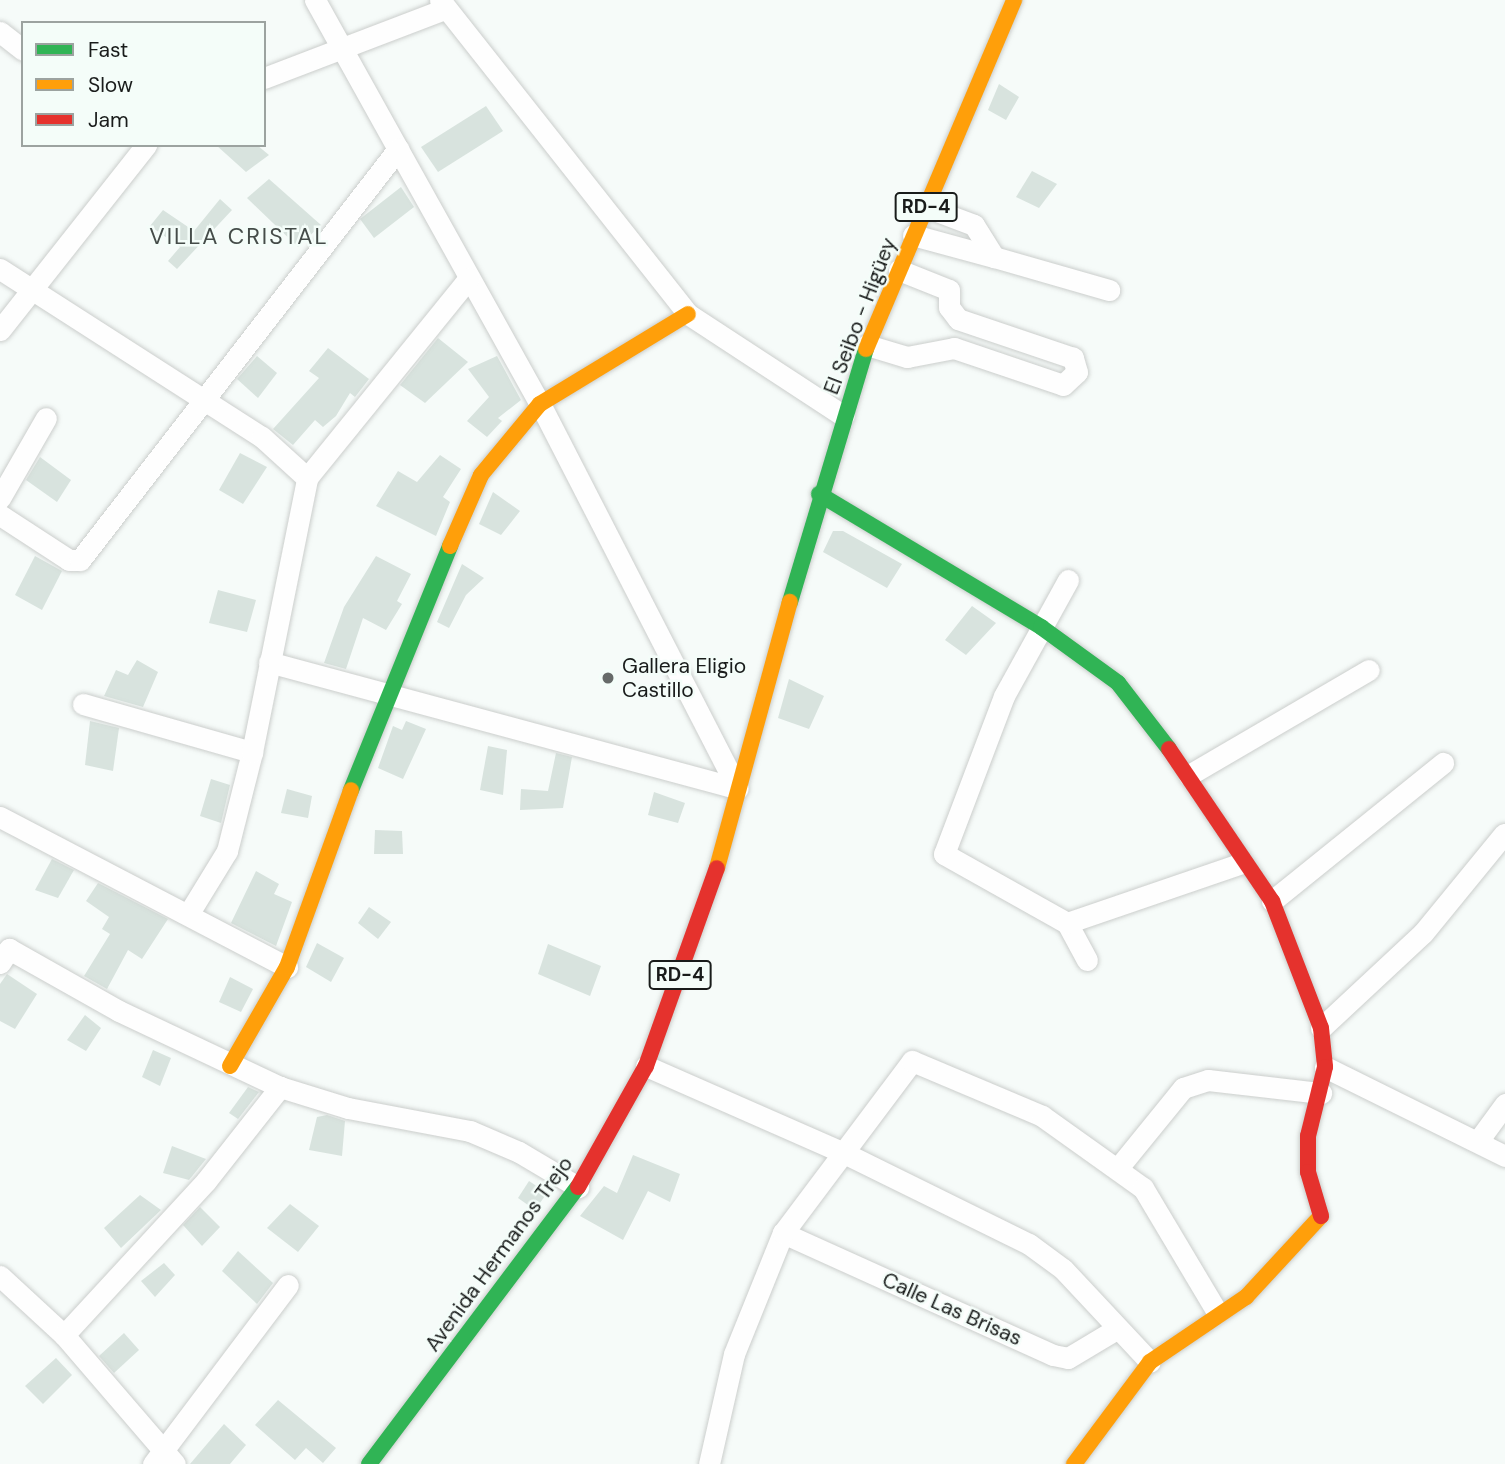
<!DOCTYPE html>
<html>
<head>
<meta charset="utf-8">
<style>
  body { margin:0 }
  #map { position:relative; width:1505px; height:1464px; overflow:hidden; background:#f6fbf9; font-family:"DM Sans",sans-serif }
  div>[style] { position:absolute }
  .building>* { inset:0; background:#d8e3de }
  .roads { filter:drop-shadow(0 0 2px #cbcecc) drop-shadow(0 0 2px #cbcecc) }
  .street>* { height:21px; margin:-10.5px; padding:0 10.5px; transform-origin:10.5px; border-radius:10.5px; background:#fefefe }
  .fast>* { height:16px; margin:-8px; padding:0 8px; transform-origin:8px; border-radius:8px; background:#30b455 }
  .slow>* { height:16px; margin:-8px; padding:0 8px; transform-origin:8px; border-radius:8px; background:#ff9f0a }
  .jam>* { height:16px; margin:-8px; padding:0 8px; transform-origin:8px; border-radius:8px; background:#e5322d }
  .dots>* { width:19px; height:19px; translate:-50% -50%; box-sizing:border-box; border:4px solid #f4fdf9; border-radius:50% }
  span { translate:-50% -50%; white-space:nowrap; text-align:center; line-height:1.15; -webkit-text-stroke:5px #f4fdf9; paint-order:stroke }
  .shield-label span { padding:2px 5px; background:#f4fdf9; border:2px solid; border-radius:5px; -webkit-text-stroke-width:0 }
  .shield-label { font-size:19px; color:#191c1b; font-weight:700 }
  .street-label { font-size:21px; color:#191c1b }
  .poi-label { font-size:21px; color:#191c1b }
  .left { translate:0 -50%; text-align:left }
  .neighbourhood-label { font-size:23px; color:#454c49; letter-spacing:2px }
  .legend { position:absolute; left:21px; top:21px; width:245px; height:126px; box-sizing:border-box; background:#f4fdf9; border:2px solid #9ca3a0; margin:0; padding:9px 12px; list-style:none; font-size:21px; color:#191c1b }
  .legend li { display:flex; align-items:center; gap:14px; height:35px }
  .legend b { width:35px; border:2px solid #9ca3a0 }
</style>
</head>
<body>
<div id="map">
  <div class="building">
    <i style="clip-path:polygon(999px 84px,1019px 97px,1006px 120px,988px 110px)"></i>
    <i style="clip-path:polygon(486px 106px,503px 131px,438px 172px,421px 147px)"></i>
    <i style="clip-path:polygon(216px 145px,257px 145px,269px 155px,246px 172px)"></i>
    <i style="clip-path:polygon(1032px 171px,1057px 184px,1039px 208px,1016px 197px)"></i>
    <i style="clip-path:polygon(269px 179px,321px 225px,298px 247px,247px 198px)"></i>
    <i style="clip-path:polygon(401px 187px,414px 207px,374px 238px,360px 219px)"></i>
    <i style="clip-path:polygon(220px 199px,232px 210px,177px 269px,168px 261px,180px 247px,150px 226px,163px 210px,194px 231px)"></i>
    <i style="clip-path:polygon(438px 338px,468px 362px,425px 403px,400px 385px)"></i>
    <i style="clip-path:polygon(328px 348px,369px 379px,355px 397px,350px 393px,336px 416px,323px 427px,315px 420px,293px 445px,273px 429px,319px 378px,309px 371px)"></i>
    <i style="clip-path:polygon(257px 356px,277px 373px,258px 398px,237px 379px)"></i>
    <i style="clip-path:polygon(497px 356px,521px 400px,498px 418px,502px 421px,487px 437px,467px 421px,489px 397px,468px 369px)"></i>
    <i style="clip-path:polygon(240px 453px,267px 467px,243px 504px,219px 490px)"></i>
    <i style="clip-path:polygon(440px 455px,461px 469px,443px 497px,450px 502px,436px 536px,376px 506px,398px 471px,417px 482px)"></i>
    <i style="clip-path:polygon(40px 457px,71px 480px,57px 502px,26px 480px)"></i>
    <i style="clip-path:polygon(493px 492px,520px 511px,501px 535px,479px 524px)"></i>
    <i style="clip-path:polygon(833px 531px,843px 531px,902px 564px,887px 588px,823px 552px)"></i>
    <i style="clip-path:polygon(35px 556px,62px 571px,42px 610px,15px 595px)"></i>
    <i style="clip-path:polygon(376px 556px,411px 574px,397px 601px,402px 604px,386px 630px,363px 618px,346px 669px,324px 663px,344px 607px)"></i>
    <i style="clip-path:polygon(462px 564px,484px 578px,466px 595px,449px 628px,437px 622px)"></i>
    <i style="clip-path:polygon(218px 590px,256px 600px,247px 632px,209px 623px)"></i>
    <i style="clip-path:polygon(972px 606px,996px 623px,966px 655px,945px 640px)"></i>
    <i style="clip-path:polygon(137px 660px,158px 672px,143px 707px,104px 696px,116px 670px,128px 675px)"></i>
    <i style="clip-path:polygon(789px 679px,824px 696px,809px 729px,778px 718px)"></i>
    <i style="clip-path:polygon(90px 721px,119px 728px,113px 771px,85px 765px)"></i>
    <i style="clip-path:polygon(406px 721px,426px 729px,403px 779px,378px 768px,393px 726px,402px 730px)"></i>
    <i style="clip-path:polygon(488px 746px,507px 750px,503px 795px,480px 790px)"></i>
    <i style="clip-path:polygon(556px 753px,572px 757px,563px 808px,520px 810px,521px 789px,548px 791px)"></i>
    <i style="clip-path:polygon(211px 779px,230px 785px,221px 823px,200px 816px)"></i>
    <i style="clip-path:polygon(287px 789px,312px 796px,308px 818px,281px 813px)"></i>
    <i style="clip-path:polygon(654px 792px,685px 803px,678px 823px,648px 815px)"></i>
    <i style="clip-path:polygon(375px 830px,402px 831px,403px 854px,374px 854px)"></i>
    <i style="clip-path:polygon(52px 859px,74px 870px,58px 898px,35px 890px)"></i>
    <i style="clip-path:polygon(256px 871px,279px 884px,274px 894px,292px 902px,276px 946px,231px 923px)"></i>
    <i style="clip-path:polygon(98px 883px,168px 919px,142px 959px,128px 950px,107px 989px,84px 976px,110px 934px,102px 929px,109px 917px,86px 901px)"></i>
    <i style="clip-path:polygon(369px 907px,391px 922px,378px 939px,358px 923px)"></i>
    <i style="clip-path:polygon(317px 943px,344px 958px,331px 982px,306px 967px)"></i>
    <i style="clip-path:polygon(548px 944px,601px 966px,590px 996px,538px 974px)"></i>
    <i style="clip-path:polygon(7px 974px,37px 994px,15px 1029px,0 1021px,0 984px)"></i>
    <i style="clip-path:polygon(230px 977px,253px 989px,241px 1012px,219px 1002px)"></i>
    <i style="clip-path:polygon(85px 1015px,101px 1028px,86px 1051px,67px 1040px)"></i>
    <i style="clip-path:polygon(153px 1050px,171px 1058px,160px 1086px,142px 1077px)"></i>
    <i style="clip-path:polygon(248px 1087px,259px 1092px,238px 1119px,229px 1113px)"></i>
    <i style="clip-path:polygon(327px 1115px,345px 1121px,342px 1156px,309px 1150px,317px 1117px)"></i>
    <i style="clip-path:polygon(172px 1146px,206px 1159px,189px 1180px,163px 1173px)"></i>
    <i style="clip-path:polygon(633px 1155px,680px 1174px,670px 1202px,648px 1191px,623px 1240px,580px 1216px,604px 1186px,617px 1193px)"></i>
    <i style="clip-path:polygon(529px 1181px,547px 1193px,535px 1210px,518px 1198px)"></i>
    <i style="clip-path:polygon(140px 1195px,161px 1210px,121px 1248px,104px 1228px)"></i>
    <i style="clip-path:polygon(290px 1204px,319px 1226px,298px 1252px,267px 1228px)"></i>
    <i style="clip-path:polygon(200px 1207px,220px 1227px,202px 1246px,183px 1225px)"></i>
    <i style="clip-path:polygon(238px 1251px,273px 1283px,257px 1304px,222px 1271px)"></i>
    <i style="clip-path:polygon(164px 1263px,175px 1275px,155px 1297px,141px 1281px)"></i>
    <i style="clip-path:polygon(124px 1333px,139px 1350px,114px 1373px,99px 1356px)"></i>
    <i style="clip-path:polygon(56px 1358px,72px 1375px,43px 1404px,25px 1386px)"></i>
    <i style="clip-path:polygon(278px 1400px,336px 1448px,323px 1463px,306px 1448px,295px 1460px,255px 1425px)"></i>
    <i style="clip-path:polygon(224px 1424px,246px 1445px,230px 1464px,190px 1464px)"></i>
  </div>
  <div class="roads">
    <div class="street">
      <i style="left:315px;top:0;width:462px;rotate:60.9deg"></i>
      <i style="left:540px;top:404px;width:432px;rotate:62.8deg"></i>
      <i style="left:440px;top:0;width:400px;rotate:51.7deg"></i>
      <i style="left:688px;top:314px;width:186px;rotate:33.2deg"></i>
      <i style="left:0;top:32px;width:29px;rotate:38deg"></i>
      <i style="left:264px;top:78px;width:194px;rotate:-20.9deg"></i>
      <i style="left:926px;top:207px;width:51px;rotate:20.6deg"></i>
      <i style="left:974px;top:225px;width:38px;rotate:58deg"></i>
      <i style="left:994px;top:257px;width:120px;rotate:16deg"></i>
      <i style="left:913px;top:235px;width:84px;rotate:15.2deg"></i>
      <i style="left:0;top:269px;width:311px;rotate:32.7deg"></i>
      <i style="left:262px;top:437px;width:61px;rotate:42.3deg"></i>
      <i style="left:0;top:330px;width:236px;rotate:-51.7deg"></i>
      <i style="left:867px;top:345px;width:42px;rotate:16.7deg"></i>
      <i style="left:907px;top:357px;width:48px;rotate:-10.8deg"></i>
      <i style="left:954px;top:348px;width:115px;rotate:18.7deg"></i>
      <i style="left:1063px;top:385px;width:19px;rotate:-43deg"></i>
      <i style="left:1077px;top:372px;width:15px;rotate:-106deg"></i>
      <i style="left:1073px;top:358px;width:121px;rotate:-161.3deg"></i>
      <i style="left:958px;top:319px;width:15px;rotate:-127deg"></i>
      <i style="left:949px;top:307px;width:17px;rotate:-90deg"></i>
      <i style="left:949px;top:290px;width:54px;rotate:-158.2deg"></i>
      <i style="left:0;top:498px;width:92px;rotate:-60.1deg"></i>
      <i style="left:0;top:515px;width:82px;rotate:33.1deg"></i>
      <i style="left:69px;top:560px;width:11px"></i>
      <i style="left:80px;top:560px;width:520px;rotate:-52.27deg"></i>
      <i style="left:1068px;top:580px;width:132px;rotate:118.9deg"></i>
      <i style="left:1004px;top:696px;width:169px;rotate:110.8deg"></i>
      <i style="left:944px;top:854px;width:141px;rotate:29.3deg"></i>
      <i style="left:1067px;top:923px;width:42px;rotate:61.6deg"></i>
      <i style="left:269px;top:662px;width:485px;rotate:15.1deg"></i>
      <i style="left:83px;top:704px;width:176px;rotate:15.9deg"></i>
      <i style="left:1189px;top:775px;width:208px;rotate:-30.3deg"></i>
      <i style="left:0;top:817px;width:324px;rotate:27.6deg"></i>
      <i style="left:1272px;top:901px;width:220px;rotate:-38.9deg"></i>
      <i style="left:189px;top:913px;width:73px;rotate:-58.5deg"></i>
      <i style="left:227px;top:851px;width:102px;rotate:-75.8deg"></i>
      <i style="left:252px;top:752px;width:279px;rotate:-78.6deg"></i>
      <i style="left:307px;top:478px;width:257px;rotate:-51deg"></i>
      <i style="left:1067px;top:923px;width:185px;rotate:-18.9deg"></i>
      <i style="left:0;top:963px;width:17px;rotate:-57deg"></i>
      <i style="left:9px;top:949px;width:126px;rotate:29.4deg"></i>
      <i style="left:119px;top:1011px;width:178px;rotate:25.3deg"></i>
      <i style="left:280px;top:1087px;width:71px;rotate:17.2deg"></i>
      <i style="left:348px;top:1108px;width:124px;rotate:10.7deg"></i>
      <i style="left:470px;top:1131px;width:53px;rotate:23.2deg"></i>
      <i style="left:519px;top:1152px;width:69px;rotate:30.7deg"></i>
      <i style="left:1321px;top:1028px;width:139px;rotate:-43deg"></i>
      <i style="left:1423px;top:933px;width:128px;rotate:-50.7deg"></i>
      <i style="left:646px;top:1066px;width:214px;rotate:23.7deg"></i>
      <i style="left:842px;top:1152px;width:208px;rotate:26.2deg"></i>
      <i style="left:1029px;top:1244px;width:42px;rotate:36.3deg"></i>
      <i style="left:1063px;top:1269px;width:127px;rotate:46.9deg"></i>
      <i style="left:1325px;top:1067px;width:201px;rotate:26.3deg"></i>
      <i style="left:1478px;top:1141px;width:46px;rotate:-53.9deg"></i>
      <i style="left:1118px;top:1168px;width:103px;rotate:-50.9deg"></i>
      <i style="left:1183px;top:1088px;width:26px;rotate:-18deg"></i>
      <i style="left:1208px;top:1080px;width:114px;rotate:6.6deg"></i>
      <i style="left:783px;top:1233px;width:296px;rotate:24.3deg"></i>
      <i style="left:1053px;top:1355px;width:15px;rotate:11deg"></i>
      <i style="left:1068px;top:1358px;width:58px;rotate:-31deg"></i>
      <i style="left:0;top:1276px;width:87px;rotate:42.7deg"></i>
      <i style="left:64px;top:1335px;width:170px;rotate:49.3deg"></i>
      <i style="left:64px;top:1335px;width:209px;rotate:-47.3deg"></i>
      <i style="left:206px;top:1181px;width:120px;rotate:-51.8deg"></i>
      <i style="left:153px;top:1464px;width:224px;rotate:-53deg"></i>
      <i style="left:709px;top:1464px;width:113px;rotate:-77.2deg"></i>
      <i style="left:734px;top:1354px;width:131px;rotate:-68deg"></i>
      <i style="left:783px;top:1233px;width:215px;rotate:-53.1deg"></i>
      <i style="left:912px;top:1061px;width:141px;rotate:22.9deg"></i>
      <i style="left:1042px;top:1116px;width:124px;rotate:35.5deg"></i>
      <i style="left:1143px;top:1188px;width:144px;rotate:59.2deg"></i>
    </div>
    <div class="fast">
      <i style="left:819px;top:494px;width:259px;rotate:30.9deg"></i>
      <i style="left:1041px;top:627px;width:95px;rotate:36deg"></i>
      <i style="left:1118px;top:683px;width:83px;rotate:52.3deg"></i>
      <i style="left:790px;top:602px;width:264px;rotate:-73.3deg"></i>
      <i style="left:351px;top:790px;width:263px;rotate:-67.9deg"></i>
      <i style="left:369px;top:1464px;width:347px;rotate:-53deg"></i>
    </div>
    <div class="slow">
      <i style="left:866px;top:349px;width:379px;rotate:-67deg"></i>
      <i style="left:450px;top:546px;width:77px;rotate:-66.4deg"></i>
      <i style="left:481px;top:475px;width:92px;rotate:-50.3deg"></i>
      <i style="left:540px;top:404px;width:173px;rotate:-31.3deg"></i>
      <i style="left:717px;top:868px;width:276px;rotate:-74.7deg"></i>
      <i style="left:230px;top:1066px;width:114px;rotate:-60.1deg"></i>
      <i style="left:287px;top:967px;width:188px;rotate:-70.1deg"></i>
      <i style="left:1074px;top:1464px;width:127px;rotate:-53.3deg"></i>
      <i style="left:1150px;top:1362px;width:116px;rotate:-34.1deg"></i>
      <i style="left:1246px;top:1297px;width:110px;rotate:-47.2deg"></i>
    </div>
    <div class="jam">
      <i style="left:1169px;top:749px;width:184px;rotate:55.9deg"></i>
      <i style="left:1272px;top:901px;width:136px;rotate:68.9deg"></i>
      <i style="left:1321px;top:1028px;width:39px;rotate:84deg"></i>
      <i style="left:1325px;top:1067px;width:71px;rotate:103.8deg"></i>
      <i style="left:1308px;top:1136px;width:36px;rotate:90deg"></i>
      <i style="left:1308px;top:1172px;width:46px;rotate:73.5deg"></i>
      <i style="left:578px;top:1187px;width:139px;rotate:-60.7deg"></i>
      <i style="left:646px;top:1066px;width:210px;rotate:-70.3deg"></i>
    </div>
  </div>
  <div class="dots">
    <i style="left:608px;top:678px;background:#666a69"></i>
  </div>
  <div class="shield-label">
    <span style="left:926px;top:207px">RD-4</span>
    <span style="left:680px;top:975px">RD-4</span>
  </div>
  <div class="street-label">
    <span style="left:860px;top:316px;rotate:-69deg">El Seibo - Higüey</span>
    <span style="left:499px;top:1254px;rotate:-54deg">Avenida Hermanos Trejo</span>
    <span style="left:952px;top:1309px;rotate:24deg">Calle Las Brisas</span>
  </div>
  <div class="poi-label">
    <span class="left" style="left:622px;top:678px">Gallera Eligio<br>Castillo</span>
  </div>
  <div class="neighbourhood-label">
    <span style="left:239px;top:236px">VILLA CRISTAL</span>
  </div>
  <ul class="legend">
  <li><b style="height:9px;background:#30b455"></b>Fast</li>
  <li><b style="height:9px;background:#ff9f0a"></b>Slow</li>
  <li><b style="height:9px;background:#e5322d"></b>Jam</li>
  </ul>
</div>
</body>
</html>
